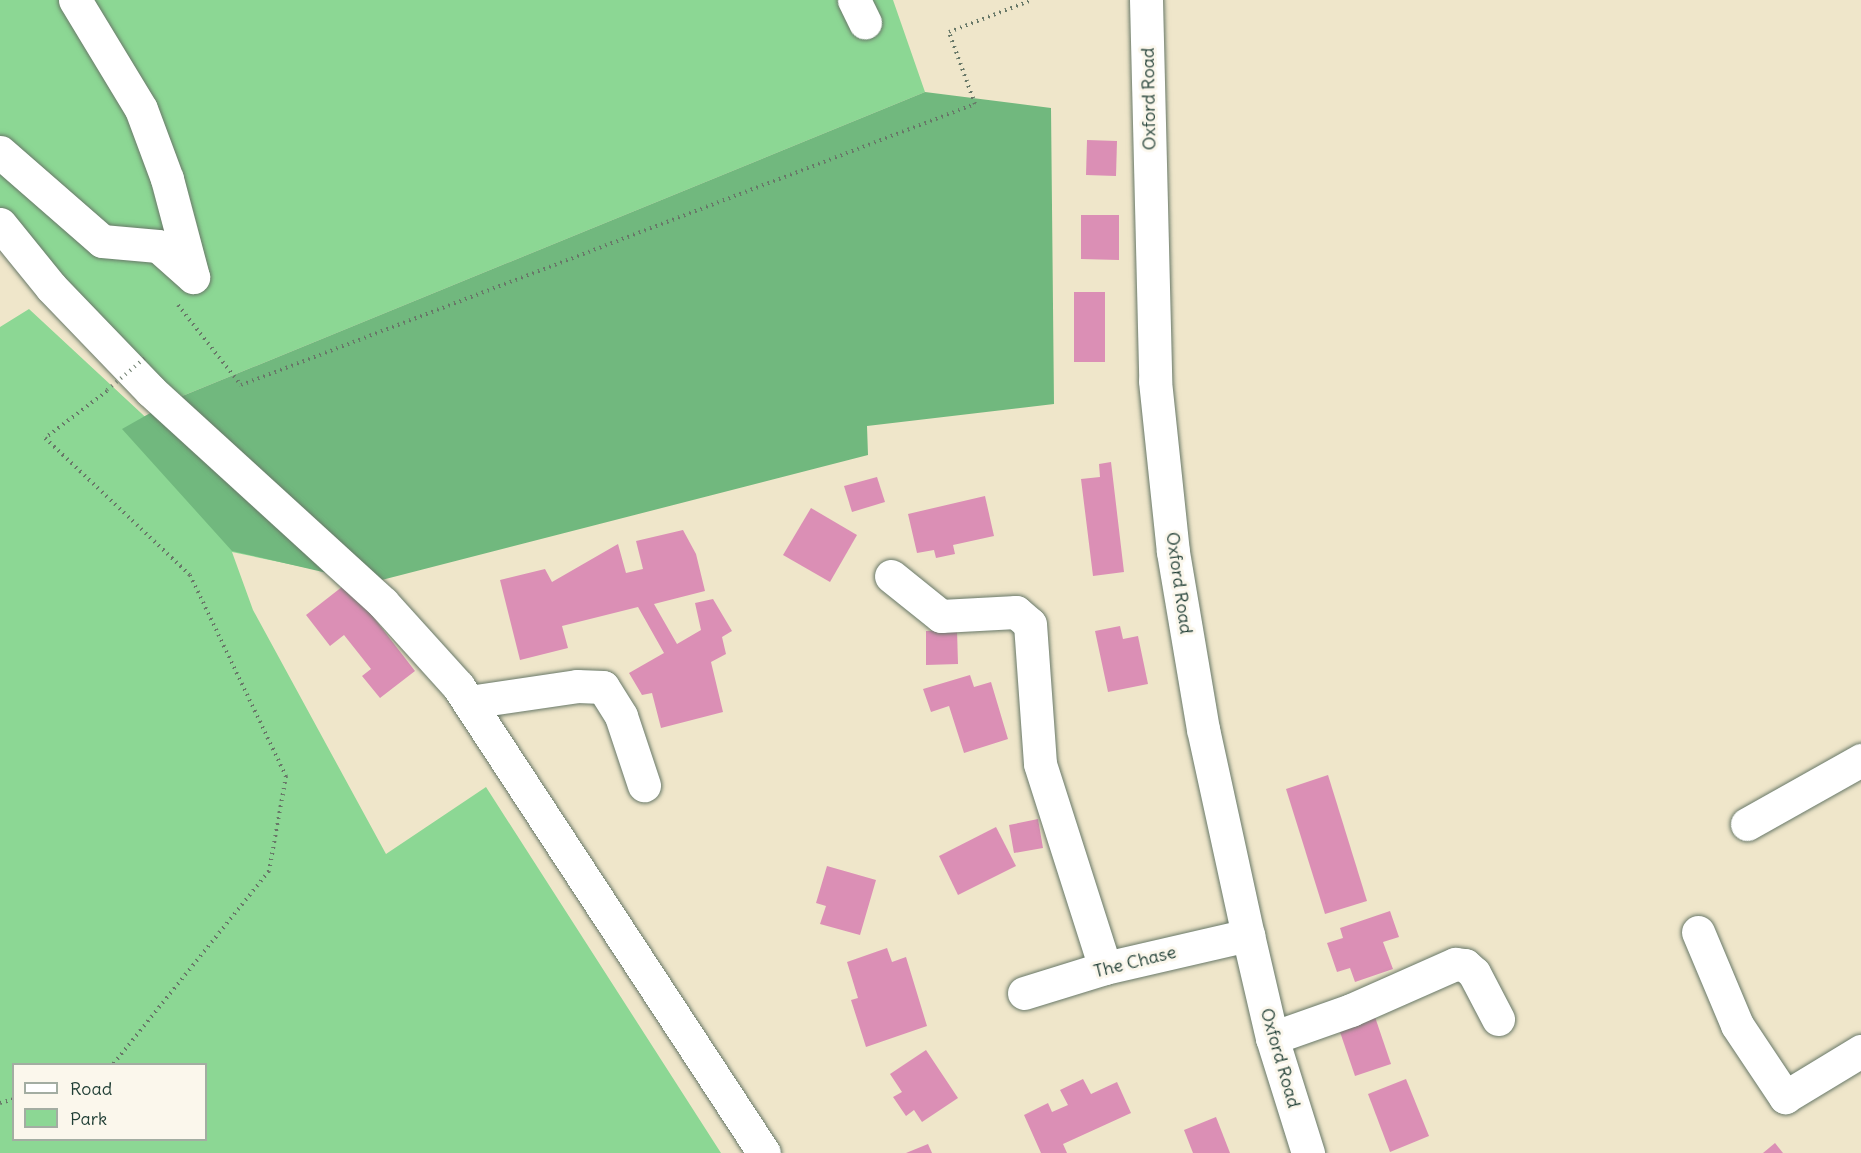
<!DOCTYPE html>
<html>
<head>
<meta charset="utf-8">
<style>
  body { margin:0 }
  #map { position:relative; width:1861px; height:1153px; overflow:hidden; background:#efe6ca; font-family:Delius,sans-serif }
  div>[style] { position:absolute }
  .green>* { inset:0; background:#8cd794 }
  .forest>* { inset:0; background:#71b87e }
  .building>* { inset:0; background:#db8fb5 }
  .path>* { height:4px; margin-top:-2px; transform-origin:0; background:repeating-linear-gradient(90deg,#687868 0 1.5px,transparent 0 6px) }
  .roads { filter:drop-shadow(0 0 2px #687868) drop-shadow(0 0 2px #687868) }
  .minor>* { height:33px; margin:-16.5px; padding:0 16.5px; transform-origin:16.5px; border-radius:16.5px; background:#fff }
  .major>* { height:33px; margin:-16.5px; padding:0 16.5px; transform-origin:16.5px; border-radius:16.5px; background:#fff }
  .path-bridge>* { height:4px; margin-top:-2px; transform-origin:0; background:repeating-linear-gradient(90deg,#687868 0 1.5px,transparent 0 6px) }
  span { translate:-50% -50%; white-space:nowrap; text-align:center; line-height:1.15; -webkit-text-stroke:6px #fbf7ec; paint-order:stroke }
  .street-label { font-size:18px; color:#1f3d34 }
  .legend { position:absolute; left:12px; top:1063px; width:195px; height:78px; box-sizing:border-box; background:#fbf7ec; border:2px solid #a3ada2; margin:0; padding:8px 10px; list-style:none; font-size:18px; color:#1f3d34 }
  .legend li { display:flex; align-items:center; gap:12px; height:30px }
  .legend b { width:30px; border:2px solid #a3ada2 }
</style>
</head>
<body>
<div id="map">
  <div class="green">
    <i style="clip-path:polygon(0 0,893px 0,925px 92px,175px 399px,0 224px)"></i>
    <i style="clip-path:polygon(evenodd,29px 309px,308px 568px,232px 552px,253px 610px,386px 854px,486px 787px,721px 1153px,0 1153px,0 327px,29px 309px,14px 1064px,206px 1064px,206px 1140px,14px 1140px,14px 1064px)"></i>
  </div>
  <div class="forest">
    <i style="clip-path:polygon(925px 92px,1051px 108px,1054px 404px,867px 426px,868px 455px,370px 583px,232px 551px,122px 429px,175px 399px)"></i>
  </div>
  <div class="building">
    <i style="clip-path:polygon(1087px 140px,1117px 141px,1116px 176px,1086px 175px)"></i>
    <i style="clip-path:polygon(1081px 215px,1119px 215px,1119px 260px,1081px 259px)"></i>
    <i style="clip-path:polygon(1074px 292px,1105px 292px,1105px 362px,1074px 362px)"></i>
    <i style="clip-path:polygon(1111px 462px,1124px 572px,1093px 576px,1081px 479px,1100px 477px,1099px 464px)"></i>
    <i style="clip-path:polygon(877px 477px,885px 502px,852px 512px,844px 486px)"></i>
    <i style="clip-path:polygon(985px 496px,994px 536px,953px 545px,955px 554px,936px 558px,934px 550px,917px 553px,908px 514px)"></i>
    <i style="clip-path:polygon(811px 508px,857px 535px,830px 582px,783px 555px)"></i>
    <i style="clip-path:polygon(683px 530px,696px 554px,705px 591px,654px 604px,677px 644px,701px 630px,695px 603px,713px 599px,732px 631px,722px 637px,726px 654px,711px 662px,723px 712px,661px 728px,652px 693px,642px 695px,629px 673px,664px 653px,638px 607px,562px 626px,568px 648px,520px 660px,500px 580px,545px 569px,552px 582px,618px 544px,626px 573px,643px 569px,636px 541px)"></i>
    <i style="clip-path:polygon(347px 583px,415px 671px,380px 698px,362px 676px,371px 669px,344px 635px,330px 646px,306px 615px)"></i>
    <i style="clip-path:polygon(1120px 626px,1123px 639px,1138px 636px,1148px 684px,1108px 692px,1095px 631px)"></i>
    <i style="clip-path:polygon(957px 630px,958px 664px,926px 665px,926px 631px)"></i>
    <i style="clip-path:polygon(970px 675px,974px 687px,991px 682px,1008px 739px,964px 753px,949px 706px,931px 712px,923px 689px)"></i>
    <i style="clip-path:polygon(1328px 775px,1367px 901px,1325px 914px,1286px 789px)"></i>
    <i style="clip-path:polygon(1038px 819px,1043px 848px,1014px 853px,1009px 825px)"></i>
    <i style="clip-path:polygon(996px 827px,1016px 866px,958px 895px,939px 856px)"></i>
    <i style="clip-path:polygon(827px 866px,876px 880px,860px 935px,820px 924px,826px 906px,816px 903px)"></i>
    <i style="clip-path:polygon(1390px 911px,1399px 937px,1383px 942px,1393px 969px,1355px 982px,1350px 968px,1337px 972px,1327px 943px,1343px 938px,1340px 928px)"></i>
    <i style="clip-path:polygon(887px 948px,892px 962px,906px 957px,927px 1026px,866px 1047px,851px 1000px,858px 998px,847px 962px)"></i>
    <i style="clip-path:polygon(1375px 1017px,1391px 1064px,1355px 1076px,1339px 1029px)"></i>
    <i style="clip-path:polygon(926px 1050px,958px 1098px,922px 1122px,914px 1110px,906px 1116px,893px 1097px,902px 1092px,890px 1074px)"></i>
    <i style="clip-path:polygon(1083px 1079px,1091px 1094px,1117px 1082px,1131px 1113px,1063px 1144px,1067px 1153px,1041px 1153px,1024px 1115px,1048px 1103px,1052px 1112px,1068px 1105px,1060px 1090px)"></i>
    <i style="clip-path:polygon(1406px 1079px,1429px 1136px,1390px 1152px,1368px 1094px)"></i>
    <i style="clip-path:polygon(1216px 1117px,1230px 1153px,1193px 1153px,1184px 1130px)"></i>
    <i style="clip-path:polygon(1775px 1143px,1783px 1153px,1763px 1153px)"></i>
    <i style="clip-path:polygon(928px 1144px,932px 1153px,906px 1153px)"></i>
  </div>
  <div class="path">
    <i style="left:178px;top:305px;width:102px;rotate:51.8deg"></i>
    <i style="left:241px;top:385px;width:786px;rotate:-20.95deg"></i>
    <i style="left:975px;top:104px;width:77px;rotate:-109.9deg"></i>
    <i style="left:949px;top:32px;width:89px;rotate:-21.1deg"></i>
    <i style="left:107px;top:391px;width:78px;rotate:142.8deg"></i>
    <i style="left:45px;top:438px;width:199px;rotate:43.4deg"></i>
    <i style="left:190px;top:575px;width:223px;rotate:64.5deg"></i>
    <i style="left:286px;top:776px;width:97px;rotate:100.1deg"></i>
    <i style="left:269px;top:871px;width:248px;rotate:128.9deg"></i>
    <i style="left:0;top:1103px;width:15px;rotate:-16deg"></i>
  </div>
  <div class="roads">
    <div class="minor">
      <i style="left:75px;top:0;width:127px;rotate:58.8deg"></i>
      <i style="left:141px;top:109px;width:75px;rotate:69.6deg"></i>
      <i style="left:167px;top:179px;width:101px;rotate:75.1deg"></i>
      <i style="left:854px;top:0;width:25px;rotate:64deg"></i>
      <i style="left:1146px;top:0;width:381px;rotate:88.6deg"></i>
      <i style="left:1155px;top:381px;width:172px;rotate:84deg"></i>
      <i style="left:1173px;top:552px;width:180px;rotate:80.4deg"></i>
      <i style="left:1203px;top:729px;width:211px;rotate:77.7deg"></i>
      <i style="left:1248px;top:935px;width:106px;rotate:76.9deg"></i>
      <i style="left:1272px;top:1038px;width:121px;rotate:72.6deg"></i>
      <i style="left:0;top:152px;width:135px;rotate:41.1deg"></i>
      <i style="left:102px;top:241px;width:56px;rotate:5.1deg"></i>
      <i style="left:158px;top:246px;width:47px;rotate:41.5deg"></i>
      <i style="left:891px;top:576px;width:64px;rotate:38.7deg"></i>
      <i style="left:941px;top:616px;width:75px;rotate:-3.1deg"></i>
      <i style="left:1016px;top:612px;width:18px;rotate:41deg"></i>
      <i style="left:1030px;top:624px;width:140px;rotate:85.9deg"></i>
      <i style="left:1040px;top:764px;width:214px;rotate:72.3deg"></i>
      <i style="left:469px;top:702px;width:109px;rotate:-8.4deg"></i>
      <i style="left:577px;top:686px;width:26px;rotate:2deg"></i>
      <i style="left:603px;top:687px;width:34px;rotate:58deg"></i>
      <i style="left:621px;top:716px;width:73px;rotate:71.6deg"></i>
      <i style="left:1747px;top:824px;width:131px;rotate:-29.3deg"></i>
      <i style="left:1698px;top:932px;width:101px;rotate:67.2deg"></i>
      <i style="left:1737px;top:1025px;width:87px;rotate:56.3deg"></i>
      <i style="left:1785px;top:1097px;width:89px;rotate:-31.2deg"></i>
      <i style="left:1024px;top:993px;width:85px;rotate:-17.2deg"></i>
      <i style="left:1105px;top:968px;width:147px;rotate:-13deg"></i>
      <i style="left:1272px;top:1038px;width:84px;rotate:-19.5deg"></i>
      <i style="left:1351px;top:1010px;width:114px;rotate:-23.9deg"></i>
      <i style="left:1455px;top:964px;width:10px;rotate:6deg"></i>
      <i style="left:1465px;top:965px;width:12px;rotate:42deg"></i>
      <i style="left:1474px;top:973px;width:52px;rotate:62.4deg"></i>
    </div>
    <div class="major">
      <i style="left:0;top:224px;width:81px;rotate:51deg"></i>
      <i style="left:51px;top:287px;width:144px;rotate:46.1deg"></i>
      <i style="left:151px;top:391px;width:314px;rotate:42.4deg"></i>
      <i style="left:383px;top:603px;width:112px;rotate:47.9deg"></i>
      <i style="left:458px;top:686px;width:558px;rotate:56.77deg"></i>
    </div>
  </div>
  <div class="path-bridge">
    <i style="left:107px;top:390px;width:51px;rotate:-40.2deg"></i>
  </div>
  <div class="street-label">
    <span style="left:1149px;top:99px;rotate:-91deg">Oxford Road</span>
    <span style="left:1179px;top:583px;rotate:82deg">Oxford Road</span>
    <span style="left:1135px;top:962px;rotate:-14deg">The Chase</span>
    <span style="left:1280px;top:1058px;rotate:74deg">Oxford Road</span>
  </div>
  <ul class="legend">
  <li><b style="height:8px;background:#fff"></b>Road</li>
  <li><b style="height:16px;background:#8cd794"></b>Park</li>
  </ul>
</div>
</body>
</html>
